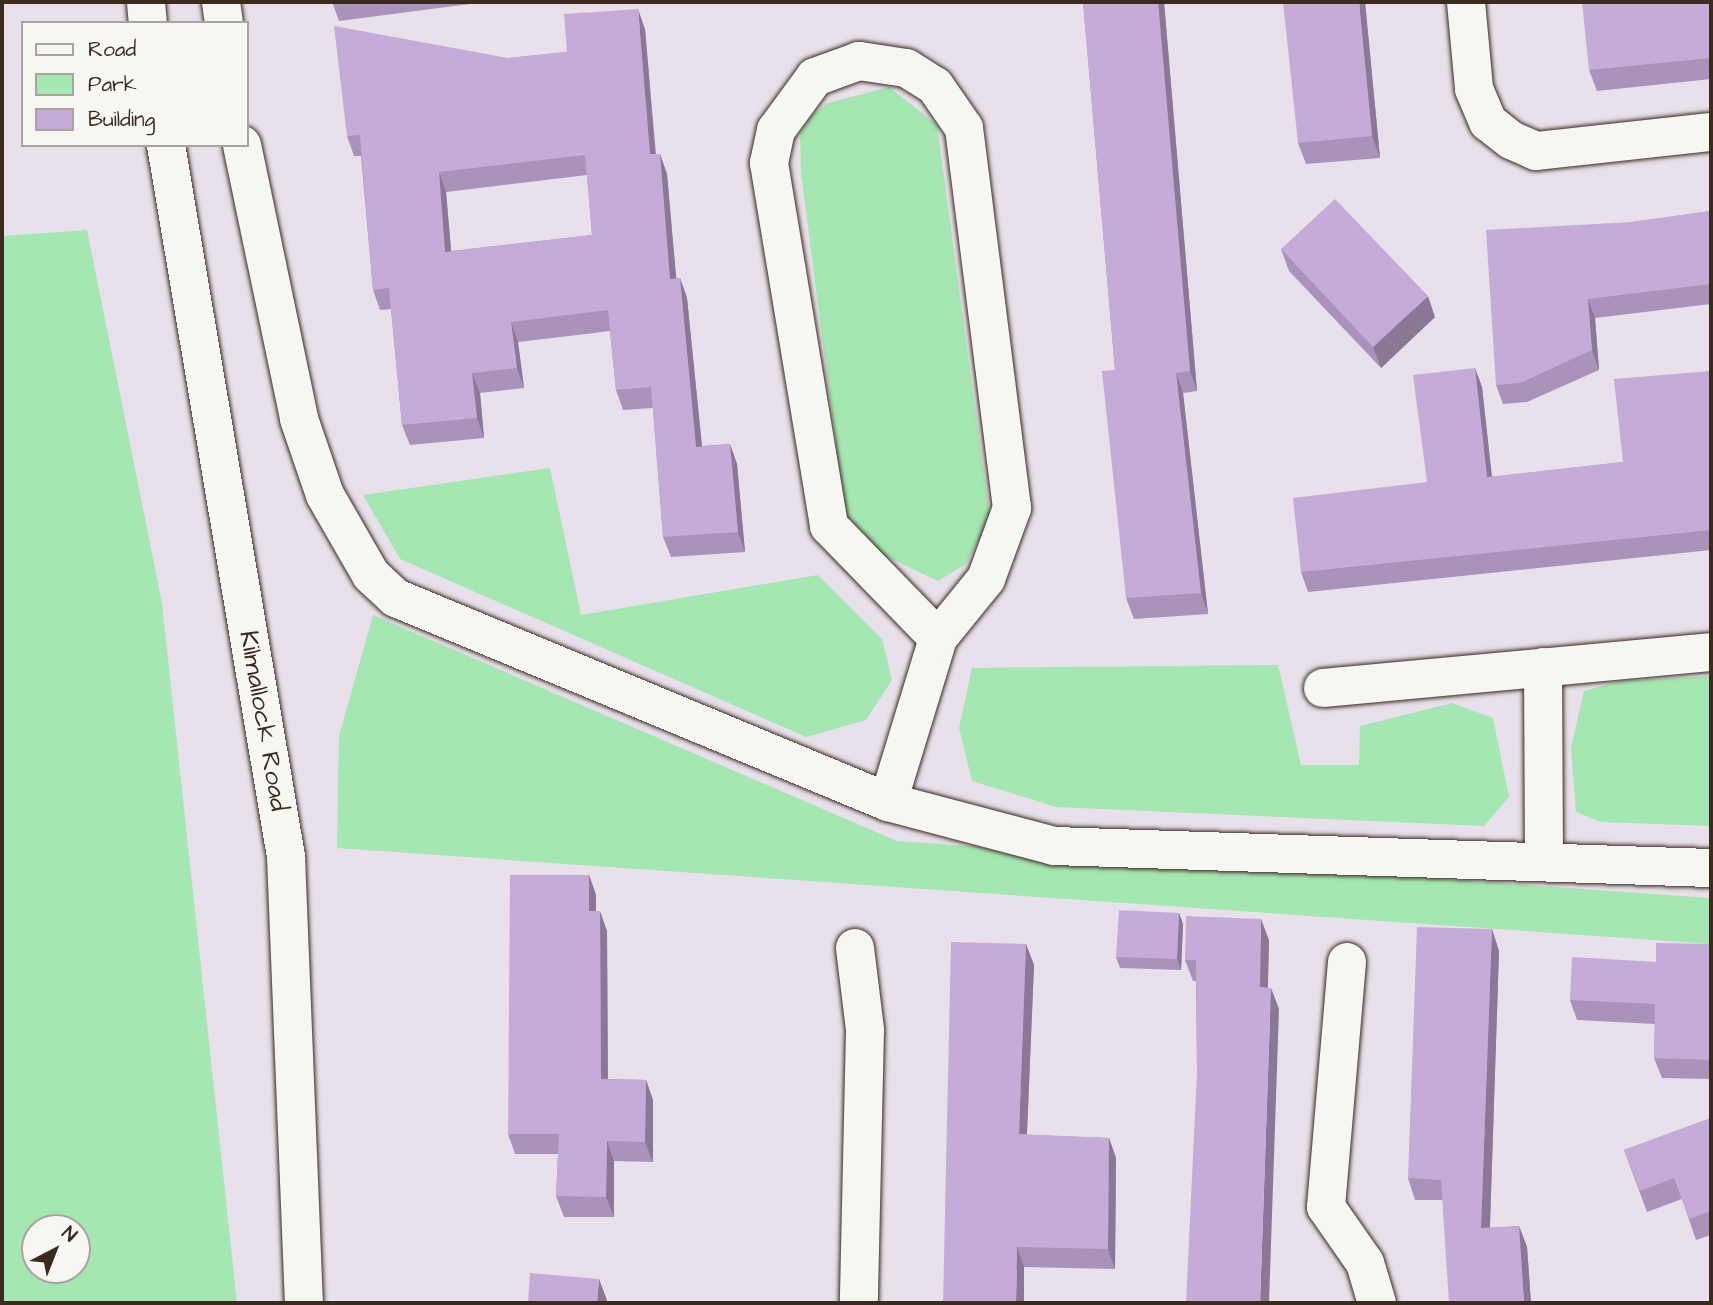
<!DOCTYPE html>
<html>
<head>
<meta charset="utf-8">
<style>
  body { margin:0 }
  #map { position:relative; width:1713px; height:1305px; overflow:hidden; background:#e8e0ea; font-family:"Architects Daughter",sans-serif }
  div>[style] { position:absolute }
  .green>* { inset:0; background:#a5e7b2 }
  .roads { filter:drop-shadow(0 0 2px #3b2a1e) drop-shadow(0 0 2px #3b2a1e) }
  .street>* { height:38px; margin:-19px; padding:0 19px; transform-origin:19px; border-radius:19px; background:#f6f6f2 }
  .secondary>* { height:38px; margin:-19px; padding:0 19px; transform-origin:19px; border-radius:19px; background:#f6f6f2 }
  .wall>* { inset:0; background:#aa93ba }
  .shaded-wall>* { inset:0; background:#8b7897 }
  .building>* { inset:0; background:#c6abd8 }
  span { translate:-50% -50%; white-space:nowrap; text-align:center; line-height:1.15; -webkit-text-stroke:7px #f6f6f2; paint-order:stroke }
  .street-label { font-size:26px; color:#3b2a1e }
  .frame { position:absolute; inset:0; border:4px solid #3b2a1e; pointer-events:none }
  .legend { position:absolute; left:21px; top:21px; width:228px; height:126px; box-sizing:border-box; background:#f6f6f2; border:2px solid #aba49d; margin:0; padding:9px 12px; list-style:none; font-size:21px; color:#3b2a1e }
  .legend li { display:flex; align-items:center; gap:14px; height:35px }
  .legend b { width:35px; border:2px solid #aba49d }
  .north { position:absolute; left:21px; top:1214px; width:70px; height:70px; box-sizing:border-box; background:#f6f6f2; border:2px solid #aba49d; border-radius:50%; rotate:42deg; font-size:19px; font-weight:700; line-height:28px; text-align:center; color:#3b2a1e }
  .north::after { content:''; display:block; margin:auto; width:24px; height:32px; background:#3b2a1e; clip-path:polygon(50% 0,100% 100%,50% 72%,0 100%) }
</style>
</head>
<body>
<div id="map">
  <div class="green">
    <i style="clip-path:polygon(889px 87px,937px 125px,990px 518px,966px 564px,938px 581px,879px 553px,845px 513px,801px 173px,800px 134px,811px 116px,828px 103px)"></i>
    <i style="clip-path:polygon(evenodd,87px 230px,162px 603px,237px 1303px,2px 1303px,2px 236px,87px 230px,77px 1228px,77px 1270px,35px 1270px,35px 1228px,77px 1228px)"></i>
    <i style="clip-path:polygon(550px 468px,581px 615px,818px 575px,882px 639px,892px 680px,866px 720px,806px 737px,400px 559px,363px 495px)"></i>
    <i style="clip-path:polygon(373px 615px,897px 841px,1711px 898px,1711px 944px,337px 848px,339px 736px)"></i>
    <i style="clip-path:polygon(1278px 665px,1301px 765px,1359px 765px,1360px 726px,1452px 703px,1493px 718px,1509px 797px,1484px 826px,1056px 807px,972px 781px,959px 728px,972px 668px)"></i>
    <i style="clip-path:polygon(1711px 676px,1711px 826px,1601px 822px,1576px 812px,1571px 748px,1584px 691px,1620px 681px)"></i>
  </div>
  <div class="roads">
    <div class="street">
      <i style="left:221px;top:2px;width:21px;rotate:82deg"></i>
      <i style="left:1466px;top:2px;width:87px;rotate:84.7deg"></i>
      <i style="left:1474px;top:89px;width:36px;rotate:67deg"></i>
      <i style="left:1488px;top:122px;width:29px;rotate:38deg"></i>
      <i style="left:1511px;top:140px;width:27px;rotate:24deg"></i>
      <i style="left:1536px;top:151px;width:176px;rotate:-6.2deg"></i>
      <i style="left:242px;top:145px;width:280px;rotate:78.2deg"></i>
      <i style="left:299px;top:419px;width:80px;rotate:71.1deg"></i>
      <i style="left:325px;top:495px;width:92px;rotate:60.1deg"></i>
      <i style="left:371px;top:575px;width:34px;rotate:43deg"></i>
      <i style="left:396px;top:598px;width:533px;rotate:22.52deg"></i>
      <i style="left:888px;top:802px;width:172px;rotate:14.8deg"></i>
      <i style="left:1054px;top:846px;width:657px;rotate:1.92deg"></i>
      <i style="left:1543px;top:667px;width:195px;rotate:89.7deg"></i>
      <i style="left:1323px;top:688px;width:390px;rotate:-5.3deg"></i>
      <i style="left:888px;top:802px;width:171px;rotate:-73deg"></i>
      <i style="left:938px;top:638px;width:76px;rotate:-50.9deg"></i>
      <i style="left:986px;top:579px;width:76px;rotate:-69.9deg"></i>
      <i style="left:1012px;top:508px;width:383px;rotate:-97.2deg"></i>
      <i style="left:964px;top:128px;width:51px;rotate:-124.6deg"></i>
      <i style="left:935px;top:86px;width:34px;rotate:-148deg"></i>
      <i style="left:906px;top:68px;width:48px;rotate:-171.5deg"></i>
      <i style="left:859px;top:61px;width:47px;rotate:160deg"></i>
      <i style="left:815px;top:77px;width:66px;rotate:126.3deg"></i>
      <i style="left:776px;top:130px;width:34px;rotate:102deg"></i>
      <i style="left:769px;top:163px;width:368px;rotate:80.6deg"></i>
      <i style="left:829px;top:526px;width:156px;rotate:45.8deg"></i>
      <i style="left:855px;top:948px;width:83px;rotate:83deg"></i>
      <i style="left:865px;top:1030px;width:273px;rotate:91.3deg"></i>
      <i style="left:1347px;top:962px;width:246px;rotate:94.9deg"></i>
      <i style="left:1326px;top:1207px;width:68px;rotate:55.1deg"></i>
      <i style="left:1365px;top:1263px;width:42px;rotate:73.3deg"></i>
    </div>
    <div class="secondary">
      <i style="left:146px;top:2px;width:21px;rotate:85deg"></i>
      <i style="left:166px;top:145px;width:722px;rotate:80.43deg"></i>
      <i style="left:286px;top:857px;width:446px;rotate:87.7deg"></i>
    </div>
  </div>
  <div class="wall">
    <i style="clip-path:polygon(332px 2px,485px 2px,339px 21px)"></i>
    <i style="clip-path:polygon(1083px 2px,1164px 2px,1197px 391px,1183px 393px,1208px 614px,1134px 619px,1126px 598px,1115px 370px)"></i>
    <i style="clip-path:polygon(1365px 2px,1380px 158px,1306px 164px,1298px 143px)"></i>
    <i style="clip-path:polygon(1711px 2px,1711px 79px,1597px 91px,1589px 70px)"></i>
    <i style="clip-path:polygon(evenodd,645px 29px,656px 154px,660px 154px,667px 174px,676px 278px,680px 278px,687px 298px,702px 446px,730px 444px,737px 464px,745px 552px,671px 557px,663px 537px,653px 408px,623px 410px,616px 390px,610px 331px,518px 342px,524px 388px,480px 393px,484px 438px,410px 445px,402px 425px,391px 309px,380px 310px,373px 290px,361px 156px,354px 156px,347px 136px,508px 58px,567px 52px,645px 29px,587px 175px,592px 235px,451px 251px,446px 192px,587px 175px)"></i>
    <i style="clip-path:polygon(1711px 211px,1711px 304px,1595px 318px,1599px 370px,1527px 402px,1503px 404px,1496px 385px,1632px 222px)"></i>
    <i style="clip-path:polygon(1281px 249px,1435px 317px,1381px 368px,1289px 271px)"></i>
    <i style="clip-path:polygon(1475px 368px,1482px 387px,1492px 477px,1623px 462px,1711px 371px,1711px 550px,1308px 592px,1301px 572px,1427px 482px)"></i>
    <i style="clip-path:polygon(589px 875px,596px 895px,596px 911px,607px 931px,608px 1079px,646px 1080px,653px 1100px,653px 1162px,614px 1161px,614px 1217px,564px 1217px,556px 1196px,558px 1154px,515px 1154px,508px 1134px)"></i>
    <i style="clip-path:polygon(1179px 913px,1183px 924px,1181px 970px,1120px 968px,1116px 957px)"></i>
    <i style="clip-path:polygon(1492px 929px,1499px 951px,1490px 1228px,1519px 1226px,1527px 1247px,1531px 1303px,1442px 1200px,1415px 1200px,1408px 1178px)"></i>
    <i style="clip-path:polygon(1269px 940px,1268px 988px,1279px 1009px,1197px 1072px,1196px 981px,1193px 981px,1185px 960px)"></i>
    <i style="clip-path:polygon(1026px 944px,1034px 965px,1027px 1135px,1109px 1138px,1116px 1158px,1115px 1269px,1024px 1267px,943px 1303px)"></i>
    <i style="clip-path:polygon(1711px 944px,1711px 1079px,1662px 1078px,1654px 1058px,1655px 1024px,1577px 1020px,1570px 1000px,1656px 962px)"></i>
    <i style="clip-path:polygon(1711px 1118px,1711px 1235px,1696px 1240px,1682px 1199px,1647px 1212px,1624px 1150px)"></i>
  </div>
  <div class="shaded-wall">
    <i style="clip-path:polygon(1158px 2px,1164px 2px,1197px 391px,1190px 371px)"></i>
    <i style="clip-path:polygon(1359px 2px,1365px 2px,1380px 158px,1372px 136px)"></i>
    <i style="clip-path:polygon(638px 9px,645px 29px,657px 174px,650px 154px)"></i>
    <i style="clip-path:polygon(660px 154px,667px 174px,678px 298px,670px 279px)"></i>
    <i style="clip-path:polygon(439px 172px,446px 192px,453px 272px,445px 252px)"></i>
    <i style="clip-path:polygon(680px 278px,687px 298px,704px 467px,696px 447px)"></i>
    <i style="clip-path:polygon(1428px 296px,1435px 317px,1381px 368px,1373px 347px)"></i>
    <i style="clip-path:polygon(1588px 299px,1595px 318px,1599px 370px,1592px 350px)"></i>
    <i style="clip-path:polygon(511px 322px,518px 342px,524px 388px,517px 368px)"></i>
    <i style="clip-path:polygon(1475px 368px,1482px 387px,1494px 497px,1487px 477px)"></i>
    <i style="clip-path:polygon(472px 373px,480px 393px,484px 438px,477px 418px)"></i>
    <i style="clip-path:polygon(1176px 373px,1183px 393px,1208px 614px,1201px 593px)"></i>
    <i style="clip-path:polygon(730px 444px,737px 464px,745px 552px,738px 532px)"></i>
    <i style="clip-path:polygon(589px 875px,596px 895px,596px 931px,589px 911px)"></i>
    <i style="clip-path:polygon(600px 911px,607px 931px,608px 1099px,601px 1079px)"></i>
    <i style="clip-path:polygon(1179px 913px,1183px 924px,1181px 970px,1177px 959px)"></i>
    <i style="clip-path:polygon(1261px 919px,1269px 940px,1267px 1009px,1260px 987px)"></i>
    <i style="clip-path:polygon(1492px 929px,1499px 951px,1489px 1250px,1481px 1228px)"></i>
    <i style="clip-path:polygon(1026px 944px,1034px 965px,1026px 1155px,1019px 1134px)"></i>
    <i style="clip-path:polygon(1271px 988px,1279px 1009px,1269px 1303px,1260px 1303px)"></i>
    <i style="clip-path:polygon(646px 1080px,653px 1100px,653px 1162px,645px 1142px)"></i>
    <i style="clip-path:polygon(1109px 1138px,1116px 1158px,1115px 1269px,1108px 1249px)"></i>
    <i style="clip-path:polygon(607px 1141px,614px 1161px,614px 1217px,606px 1197px)"></i>
    <i style="clip-path:polygon(1519px 1226px,1527px 1247px,1531px 1303px,1524px 1303px)"></i>
    <i style="clip-path:polygon(1017px 1247px,1024px 1267px,1024px 1303px,1016px 1303px)"></i>
    <i style="clip-path:polygon(599px 1279px,607px 1300px,607px 1303px,597px 1303px)"></i>
  </div>
  <div class="building">
    <i style="clip-path:polygon(1083px 2px,1158px 2px,1190px 371px,1176px 373px,1201px 593px,1126px 598px,1102px 371px,1115px 370px)"></i>
    <i style="clip-path:polygon(1283px 2px,1359px 2px,1372px 136px,1298px 143px)"></i>
    <i style="clip-path:polygon(1582px 2px,1711px 2px,1711px 58px,1589px 70px)"></i>
    <i style="clip-path:polygon(evenodd,638px 9px,650px 154px,660px 154px,670px 279px,680px 278px,696px 447px,730px 444px,738px 532px,663px 537px,651px 387px,616px 390px,608px 310px,511px 322px,517px 368px,472px 373px,477px 418px,402px 425px,389px 288px,373px 290px,360px 135px,347px 136px,334px 26px,508px 58px,567px 52px,564px 14px,638px 9px,585px 155px,592px 235px,445px 252px,439px 172px,585px 155px)"></i>
    <i style="clip-path:polygon(1335px 199px,1428px 296px,1373px 347px,1281px 249px)"></i>
    <i style="clip-path:polygon(1711px 211px,1711px 284px,1588px 299px,1592px 350px,1520px 383px,1496px 385px,1486px 230px,1632px 222px)"></i>
    <i style="clip-path:polygon(1475px 368px,1487px 477px,1623px 462px,1614px 379px,1711px 371px,1711px 530px,1301px 572px,1293px 498px,1427px 482px,1413px 375px)"></i>
    <i style="clip-path:polygon(510px 875px,589px 875px,589px 911px,600px 911px,601px 1079px,646px 1080px,645px 1142px,607px 1141px,606px 1197px,556px 1196px,559px 1134px,508px 1134px)"></i>
    <i style="clip-path:polygon(1119px 910px,1179px 913px,1177px 959px,1116px 957px)"></i>
    <i style="clip-path:polygon(1186px 916px,1261px 919px,1260px 987px,1271px 988px,1260px 1303px,1186px 1303px,1197px 1072px,1196px 960px,1185px 960px)"></i>
    <i style="clip-path:polygon(1417px 927px,1492px 929px,1481px 1228px,1519px 1226px,1524px 1303px,1449px 1303px,1441px 1180px,1408px 1178px)"></i>
    <i style="clip-path:polygon(951px 942px,1026px 944px,1019px 1134px,1109px 1138px,1108px 1249px,1017px 1247px,1016px 1303px,943px 1303px)"></i>
    <i style="clip-path:polygon(1656px 943px,1711px 944px,1711px 1060px,1654px 1058px,1655px 1004px,1570px 1000px,1572px 957px,1656px 962px)"></i>
    <i style="clip-path:polygon(1711px 1118px,1711px 1211px,1689px 1219px,1674px 1178px,1640px 1191px,1624px 1150px)"></i>
    <i style="clip-path:polygon(530px 1273px,599px 1279px,597px 1303px,528px 1303px)"></i>
  </div>
  <div class="street-label">
    <span style="left:263px;top:721px;rotate:80deg">Kilmallock Road</span>
  </div>
  <div class="frame"></div>
  <ul class="legend">
  <li><b style="height:9px;background:#f6f6f2"></b>Road</li>
  <li><b style="height:19px;background:#a5e7b2"></b>Park</li>
  <li><b style="height:19px;background:#c6abd8"></b>Building</li>
  </ul>
  <div class="north">N</div>
</div>
</body>
</html>
